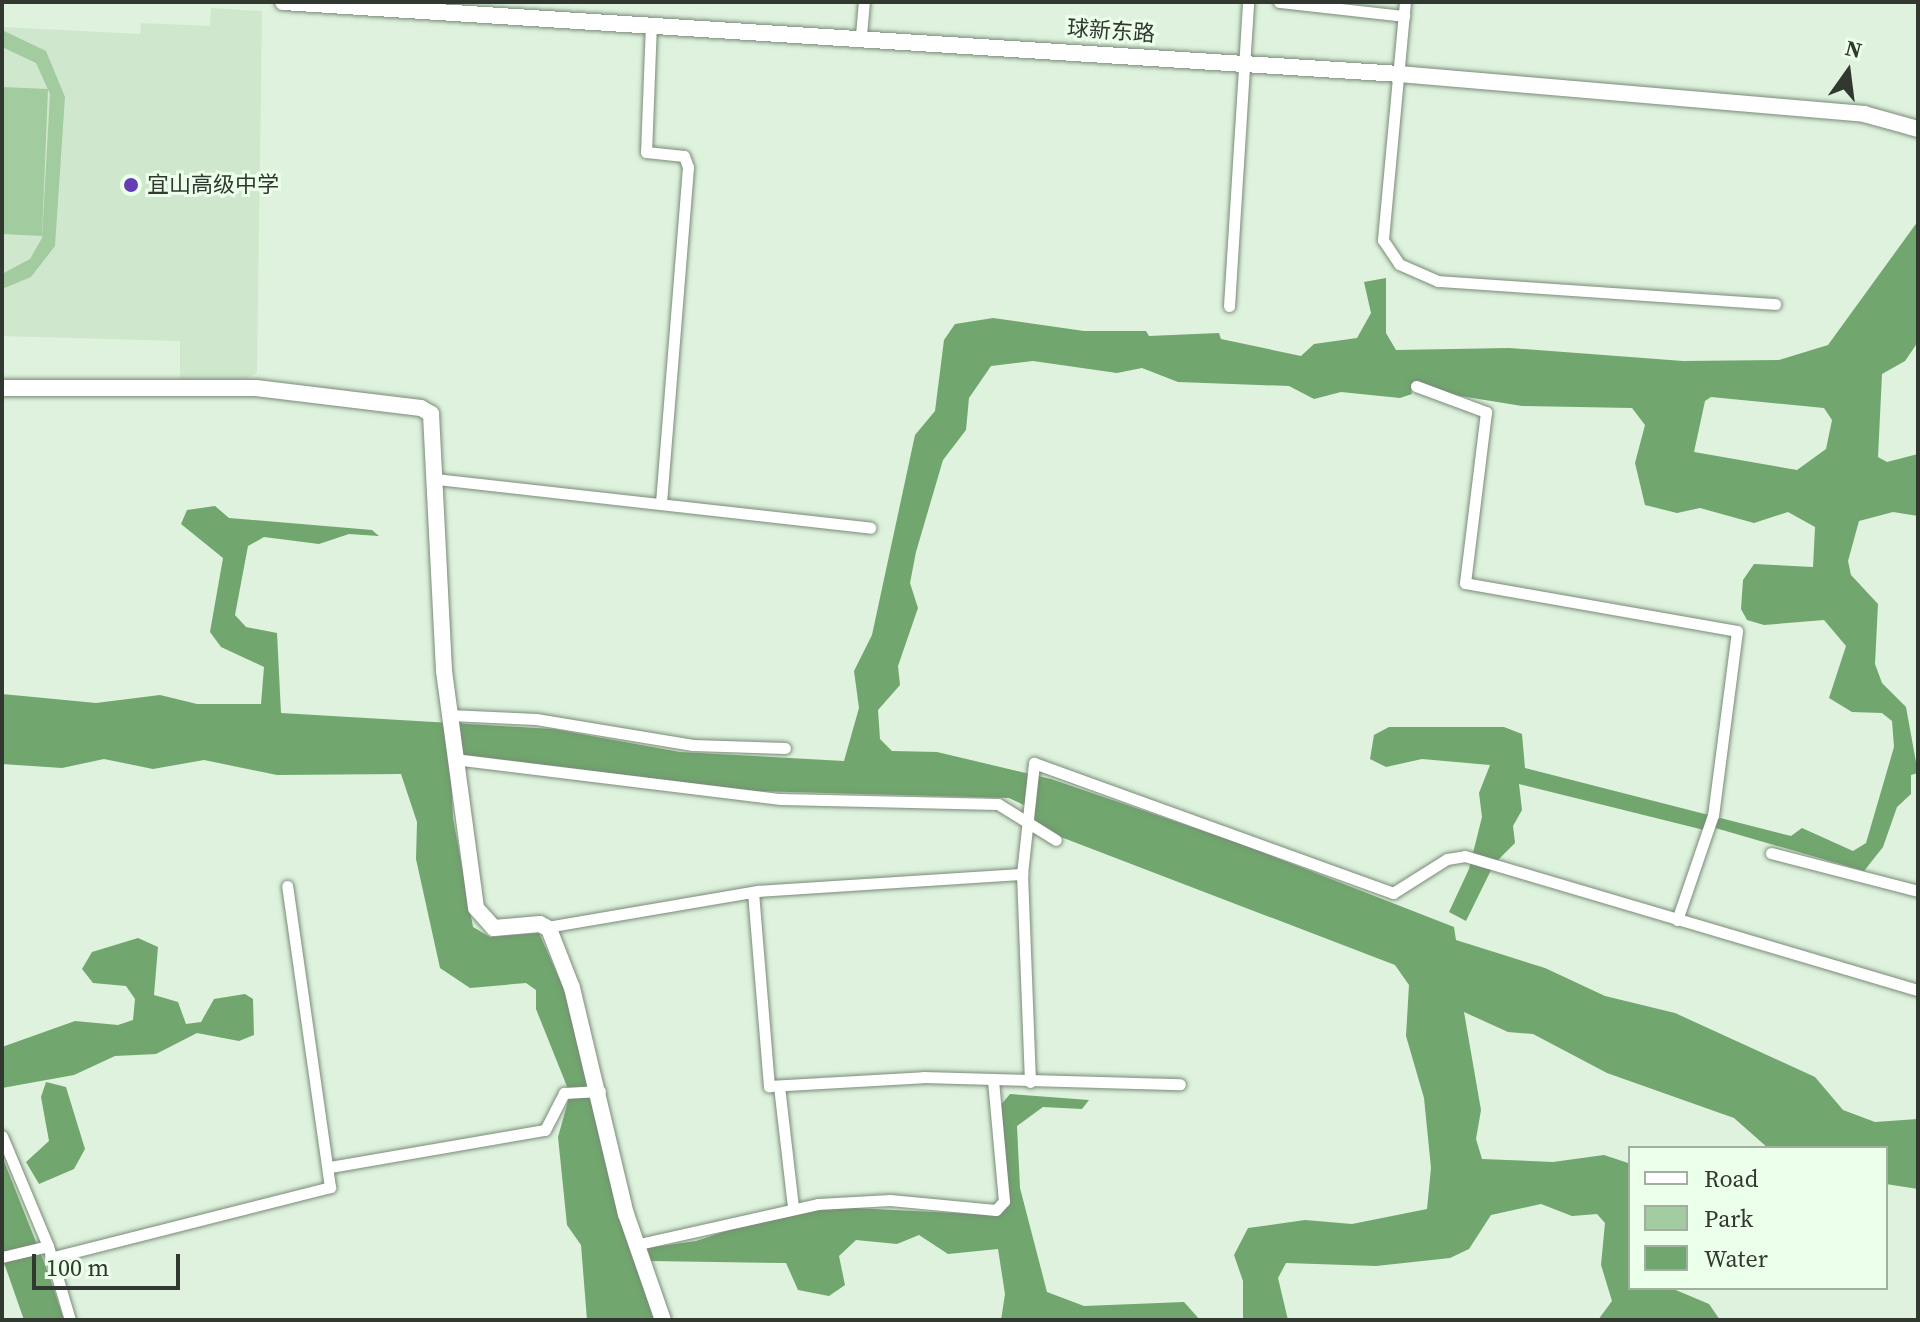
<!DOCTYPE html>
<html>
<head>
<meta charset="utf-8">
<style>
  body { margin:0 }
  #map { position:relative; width:1920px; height:1322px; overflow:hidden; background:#def2dd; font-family:"Source Serif 4","Noto Sans SC",serif }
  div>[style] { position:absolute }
  .built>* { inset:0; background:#cfe8cd }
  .green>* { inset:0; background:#a2cb9f }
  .water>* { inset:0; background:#71a66e }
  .roads { filter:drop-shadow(0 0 2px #798b78) drop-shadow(0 0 2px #798b78) }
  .street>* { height:11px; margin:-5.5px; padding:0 5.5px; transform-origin:5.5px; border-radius:5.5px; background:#fff }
  .secondary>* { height:16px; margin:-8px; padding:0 8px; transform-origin:8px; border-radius:8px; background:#fff }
  .dots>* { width:22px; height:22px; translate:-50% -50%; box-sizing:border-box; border:4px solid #ebffea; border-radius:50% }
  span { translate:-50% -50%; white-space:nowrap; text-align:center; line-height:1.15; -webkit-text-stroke:6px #ebffea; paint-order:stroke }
  .street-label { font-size:22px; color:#313830 }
  .poi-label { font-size:22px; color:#313830 }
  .left { translate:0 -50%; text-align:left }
  .frame { position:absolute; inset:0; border:4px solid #313830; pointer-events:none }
  .legend { position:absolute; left:1628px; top:1146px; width:260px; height:144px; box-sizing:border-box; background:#ebffea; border:2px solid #a1afa0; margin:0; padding:10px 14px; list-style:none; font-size:24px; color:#313830 }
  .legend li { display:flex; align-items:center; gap:16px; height:40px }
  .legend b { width:40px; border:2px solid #a1afa0 }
  .north { position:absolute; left:1808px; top:32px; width:80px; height:80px; -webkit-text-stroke:6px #ebffea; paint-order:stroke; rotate:14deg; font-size:22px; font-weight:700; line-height:32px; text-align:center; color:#313830 }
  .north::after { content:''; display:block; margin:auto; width:28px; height:36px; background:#313830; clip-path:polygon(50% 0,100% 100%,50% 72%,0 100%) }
  .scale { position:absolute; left:32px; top:1254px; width:148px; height:36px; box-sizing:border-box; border:4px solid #313830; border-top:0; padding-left:10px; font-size:24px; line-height:28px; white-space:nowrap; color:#313830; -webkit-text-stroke:6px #ebffea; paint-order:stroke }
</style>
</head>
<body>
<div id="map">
  <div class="built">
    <i style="clip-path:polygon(211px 8px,262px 11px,257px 373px,245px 379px,180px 379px,180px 341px,2px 336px,2px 27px,140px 34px,141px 23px,210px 26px)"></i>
  </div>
  <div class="green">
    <i style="clip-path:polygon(2px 30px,46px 51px,65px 97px,55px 246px,31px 277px,2px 289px,2px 274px,30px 259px,42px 238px,50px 94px,36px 63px,2px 47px)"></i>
    <i style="clip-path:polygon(2px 87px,48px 89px,42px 236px,2px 234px)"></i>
  </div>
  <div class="water">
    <i style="clip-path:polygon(evenodd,1918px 221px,1918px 342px,1905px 361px,1882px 374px,1878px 457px,1887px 462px,1918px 454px,1918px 516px,1893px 512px,1859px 521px,1848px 561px,1851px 575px,1878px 604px,1875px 664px,1882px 683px,1906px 707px,1918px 773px,1911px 775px,1911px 794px,1897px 807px,1883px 847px,1864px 871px,1712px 827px,1704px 830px,1519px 784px,1522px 810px,1513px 826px,1515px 843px,1494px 864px,1466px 921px,1449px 912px,1469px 869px,1482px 817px,1479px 793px,1490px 765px,1422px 759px,1386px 767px,1370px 759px,1374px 735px,1389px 727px,1504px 727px,1522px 734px,1525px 768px,1791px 836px,1802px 828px,1853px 851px,1866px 843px,1894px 747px,1892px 721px,1882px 713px,1852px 712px,1829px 698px,1846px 646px,1824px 620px,1764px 625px,1747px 620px,1741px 609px,1743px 580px,1754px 564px,1813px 567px,1815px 527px,1788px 512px,1754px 523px,1700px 508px,1677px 513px,1645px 505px,1635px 463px,1645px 425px,1632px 408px,1522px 406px,1411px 388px,1412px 394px,1400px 398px,1341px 392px,1314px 399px,1289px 386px,1178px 382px,1142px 368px,1117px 373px,1033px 361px,991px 366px,969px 398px,966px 430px,943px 460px,916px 552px,910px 583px,918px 608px,898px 666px,900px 685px,878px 710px,880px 739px,892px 751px,937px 752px,1051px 779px,1241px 844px,1454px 927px,1456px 940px,1545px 968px,1605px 996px,1675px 1013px,1815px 1077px,1843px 1110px,1875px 1122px,1918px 1119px,1918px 1189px,1886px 1184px,1886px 1148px,1768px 1148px,1734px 1118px,1607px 1073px,1533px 1034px,1508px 1032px,1464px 1012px,1481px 1110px,1476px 1139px,1482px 1159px,1553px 1162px,1604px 1155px,1628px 1163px,1630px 1288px,1671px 1288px,1709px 1304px,1720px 1320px,1598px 1320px,1612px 1301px,1601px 1265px,1605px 1223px,1597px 1214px,1572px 1216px,1541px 1204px,1491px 1215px,1469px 1249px,1450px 1258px,1376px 1266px,1286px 1263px,1278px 1278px,1288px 1320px,1243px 1320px,1243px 1281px,1234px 1255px,1248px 1228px,1305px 1220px,1352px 1224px,1427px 1209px,1431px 1168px,1424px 1098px,1406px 1036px,1409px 985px,1395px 965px,1053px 834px,1029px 818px,1030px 808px,1009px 798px,756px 791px,450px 753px,453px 818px,473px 927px,490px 937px,539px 933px,564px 989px,654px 1320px,587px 1320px,581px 1245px,567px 1225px,558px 1137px,570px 1094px,536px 1009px,536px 990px,526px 983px,470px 988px,440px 968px,416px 859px,417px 822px,401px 774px,277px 775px,204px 760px,153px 769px,104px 759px,62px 768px,2px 764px,2px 694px,96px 703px,160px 695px,197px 704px,261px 704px,264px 667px,221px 647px,210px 632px,223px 558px,181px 524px,187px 510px,215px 506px,229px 518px,372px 530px,379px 536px,349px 534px,319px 544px,264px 537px,248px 546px,235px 615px,246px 627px,277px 633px,281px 713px,553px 729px,680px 752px,844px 761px,859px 708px,854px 671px,872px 635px,915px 435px,935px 411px,944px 340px,955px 324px,993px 318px,1084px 331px,1146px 331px,1149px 336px,1219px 333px,1221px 339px,1301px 356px,1314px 344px,1357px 338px,1371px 313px,1364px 282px,1386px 278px,1386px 333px,1396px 350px,1509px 348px,1683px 361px,1779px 360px,1828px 345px,1918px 221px,1711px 397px,1824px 408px,1832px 420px,1826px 449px,1797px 470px,1694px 452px,1705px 401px,1711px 397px)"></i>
    <i style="clip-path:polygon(138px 938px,158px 947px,154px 995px,178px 1002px,186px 1024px,201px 1022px,214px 999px,245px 994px,253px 999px,254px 1035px,239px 1041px,197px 1033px,156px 1054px,115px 1056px,74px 1075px,2px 1088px,2px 1047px,75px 1021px,118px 1025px,133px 1020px,135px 999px,126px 986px,93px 983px,82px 969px,92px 952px)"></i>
    <i style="clip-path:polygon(46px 1082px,66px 1087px,85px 1149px,74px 1169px,39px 1184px,26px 1162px,49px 1141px,41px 1097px)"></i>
    <i style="clip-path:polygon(1010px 1094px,1089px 1100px,1082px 1109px,1043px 1107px,1017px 1126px,1020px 1188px,1047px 1292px,1084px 1306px,1184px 1302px,1200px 1320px,1001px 1320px,1005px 1294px,998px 1249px,948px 1254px,919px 1235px,897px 1244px,856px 1240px,839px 1256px,845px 1285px,829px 1296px,798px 1290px,786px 1263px,651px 1261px,647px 1248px,696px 1241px,781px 1213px,833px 1207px,996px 1215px,1005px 1199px,1000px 1106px)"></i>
    <i style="clip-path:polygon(2px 1156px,49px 1275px,64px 1320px,24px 1320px,2px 1257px)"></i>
  </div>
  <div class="roads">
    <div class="street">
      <i style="left:1279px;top:2px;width:126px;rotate:6.4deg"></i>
      <i style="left:1405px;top:2px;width:239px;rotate:95.3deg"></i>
      <i style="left:1383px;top:240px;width:29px;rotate:56deg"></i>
      <i style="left:1399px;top:264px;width:43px;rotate:23.6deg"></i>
      <i style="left:1438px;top:281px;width:338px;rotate:3.9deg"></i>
      <i style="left:651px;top:23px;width:129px;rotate:92.2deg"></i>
      <i style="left:646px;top:152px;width:38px;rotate:6deg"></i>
      <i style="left:684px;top:156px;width:12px;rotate:70deg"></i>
      <i style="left:688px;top:167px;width:338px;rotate:94.6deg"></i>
      <i style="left:861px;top:35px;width:33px;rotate:-85deg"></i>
      <i style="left:1229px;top:306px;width:305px;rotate:-86.4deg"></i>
      <i style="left:1416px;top:386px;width:75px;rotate:20.4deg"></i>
      <i style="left:1486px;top:412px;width:172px;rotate:97deg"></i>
      <i style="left:1465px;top:583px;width:276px;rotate:10deg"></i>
      <i style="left:1737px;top:631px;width:186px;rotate:97.4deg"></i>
      <i style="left:1713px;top:815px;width:111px;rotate:108.9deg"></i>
      <i style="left:436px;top:479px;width:437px;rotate:6.4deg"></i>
      <i style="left:449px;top:715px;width:87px;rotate:2.6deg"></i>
      <i style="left:536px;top:719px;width:159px;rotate:9.4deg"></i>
      <i style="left:693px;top:745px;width:92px;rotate:1.9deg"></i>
      <i style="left:454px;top:759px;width:329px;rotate:7deg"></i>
      <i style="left:781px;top:799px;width:217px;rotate:1.3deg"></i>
      <i style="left:998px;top:804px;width:68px;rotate:31.8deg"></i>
      <i style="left:1771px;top:853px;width:152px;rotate:14.5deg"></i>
      <i style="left:753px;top:892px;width:195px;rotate:85.3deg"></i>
      <i style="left:769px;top:1086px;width:154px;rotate:-3.3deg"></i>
      <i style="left:923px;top:1077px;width:257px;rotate:1.6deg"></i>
      <i style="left:547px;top:927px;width:214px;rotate:-9.7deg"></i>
      <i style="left:758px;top:891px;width:265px;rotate:-3.7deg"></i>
      <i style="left:1030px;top:1082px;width:208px;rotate:-92.2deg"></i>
      <i style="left:1022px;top:874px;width:112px;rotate:-83.8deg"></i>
      <i style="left:1034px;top:763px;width:382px;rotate:19.9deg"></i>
      <i style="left:1393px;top:893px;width:64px;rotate:-32.2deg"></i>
      <i style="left:1447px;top:859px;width:18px;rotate:-9deg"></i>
      <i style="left:1465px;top:856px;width:472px;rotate:16.5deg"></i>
      <i style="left:779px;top:1086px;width:122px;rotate:83.4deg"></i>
      <i style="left:2px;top:1136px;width:119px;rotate:67.3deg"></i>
      <i style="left:48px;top:1246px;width:77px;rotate:73.4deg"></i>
      <i style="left:330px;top:1167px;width:218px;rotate:-9.8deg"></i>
      <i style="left:545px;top:1130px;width:42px;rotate:-62.8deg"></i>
      <i style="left:564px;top:1093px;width:36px;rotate:-3deg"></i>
      <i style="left:639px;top:1244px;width:183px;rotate:-12.6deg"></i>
      <i style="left:818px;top:1204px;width:72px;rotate:-3.2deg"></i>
      <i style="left:890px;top:1200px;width:106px;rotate:5.4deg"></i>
      <i style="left:996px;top:1210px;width:12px;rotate:-48deg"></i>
      <i style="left:1004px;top:1201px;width:121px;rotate:-95.2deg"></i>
      <i style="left:2px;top:1257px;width:47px;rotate:-13.4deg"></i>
      <i style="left:50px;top:1258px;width:289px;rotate:-14.2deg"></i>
      <i style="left:330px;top:1187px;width:304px;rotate:-98.1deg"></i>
    </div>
    <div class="secondary">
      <i style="left:283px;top:2px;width:1118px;rotate:3.69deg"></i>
      <i style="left:1399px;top:74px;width:467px;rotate:4.9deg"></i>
      <i style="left:1864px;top:114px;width:56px;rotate:15.5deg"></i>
      <i style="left:2px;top:388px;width:254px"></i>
      <i style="left:256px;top:388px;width:166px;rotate:6.9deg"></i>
      <i style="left:421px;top:408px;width:12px;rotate:31deg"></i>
      <i style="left:431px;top:414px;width:257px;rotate:87.1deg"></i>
      <i style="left:444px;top:671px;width:239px;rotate:82.3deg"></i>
      <i style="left:476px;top:908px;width:27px;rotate:48deg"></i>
      <i style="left:494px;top:928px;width:46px;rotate:-5deg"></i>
      <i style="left:540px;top:924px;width:10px;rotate:29deg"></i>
      <i style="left:549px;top:929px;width:63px;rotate:68.7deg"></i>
      <i style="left:572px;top:988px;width:232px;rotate:76.6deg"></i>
      <i style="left:626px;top:1214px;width:112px;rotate:70.8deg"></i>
    </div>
  </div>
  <div class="dots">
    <i style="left:131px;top:185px;background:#653eb6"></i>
  </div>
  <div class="street-label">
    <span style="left:1111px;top:31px;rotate:4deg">球新东路</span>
  </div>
  <div class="poi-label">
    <span class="left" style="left:147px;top:185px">宜山高级中学</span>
  </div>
  <div class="frame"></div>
  <ul class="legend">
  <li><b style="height:10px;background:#fff"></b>Road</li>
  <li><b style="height:22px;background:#a2cb9f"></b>Park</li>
  <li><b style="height:22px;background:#71a66e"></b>Water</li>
  </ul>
  <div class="north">N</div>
  <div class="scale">100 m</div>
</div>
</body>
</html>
